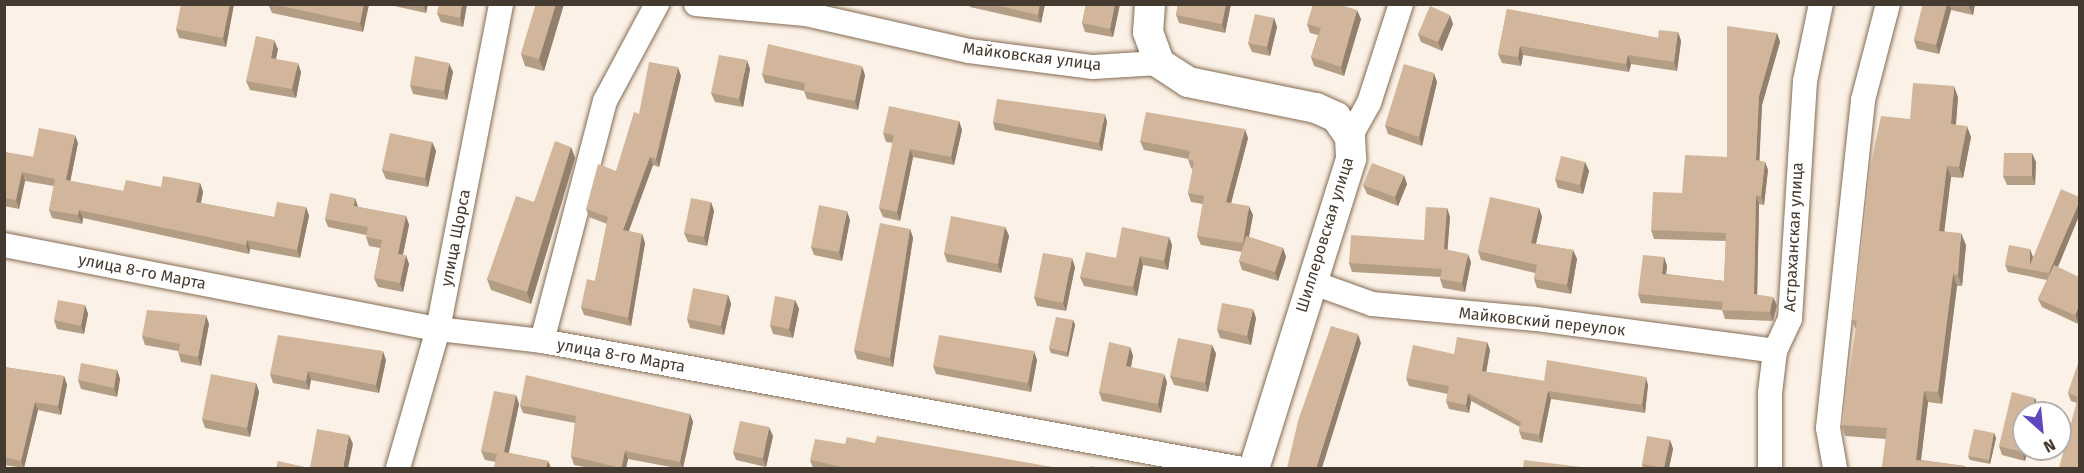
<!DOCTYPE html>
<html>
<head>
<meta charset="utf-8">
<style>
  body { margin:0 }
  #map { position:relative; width:2084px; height:473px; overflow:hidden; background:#fcf1e6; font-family:"Fira Sans",sans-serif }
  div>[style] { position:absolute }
  .roads { filter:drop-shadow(0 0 2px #846c53) drop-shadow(0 0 2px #846c53) }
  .minor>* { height:24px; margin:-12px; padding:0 12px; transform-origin:12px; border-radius:12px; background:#fff }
  .tertiary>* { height:30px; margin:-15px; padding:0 15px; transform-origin:15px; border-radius:15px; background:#fff }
  .wall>* { inset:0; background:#b49d85 }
  .shaded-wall>* { inset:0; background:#927f6c }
  .building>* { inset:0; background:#d1b69b }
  span { translate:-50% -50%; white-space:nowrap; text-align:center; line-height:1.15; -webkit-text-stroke:4.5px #fff; paint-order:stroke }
  .street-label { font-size:16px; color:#453a2f }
  .frame { position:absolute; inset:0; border:6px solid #453a2f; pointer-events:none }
  .north { position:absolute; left:2012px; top:401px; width:60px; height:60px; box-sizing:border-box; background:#fff; border:2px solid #b5b0ac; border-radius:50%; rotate:153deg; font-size:16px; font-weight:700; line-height:24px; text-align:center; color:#453a2f }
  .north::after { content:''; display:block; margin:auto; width:21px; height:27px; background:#6047c0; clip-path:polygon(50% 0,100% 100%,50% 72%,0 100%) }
</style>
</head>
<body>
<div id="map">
  <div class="roads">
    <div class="minor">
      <i style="left:696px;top:4px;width:110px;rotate:5.2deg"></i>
      <i style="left:806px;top:14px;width:167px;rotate:12.8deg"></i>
      <i style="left:969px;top:51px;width:125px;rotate:7.4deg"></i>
      <i style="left:1093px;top:67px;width:66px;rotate:-3.5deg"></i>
      <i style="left:1350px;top:137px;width:39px;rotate:-61deg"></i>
      <i style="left:1369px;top:103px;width:104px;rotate:-72.1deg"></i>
      <i style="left:4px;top:245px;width:442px;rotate:11deg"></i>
      <i style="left:438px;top:329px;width:105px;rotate:6.6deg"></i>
      <i style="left:542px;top:341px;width:707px;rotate:10.36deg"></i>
      <i style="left:1311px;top:282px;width:65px;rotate:19.8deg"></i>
      <i style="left:1372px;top:304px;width:165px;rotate:5.2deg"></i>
      <i style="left:1536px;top:319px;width:241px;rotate:7.6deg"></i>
      <i style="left:542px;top:341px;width:248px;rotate:-75.3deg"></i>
      <i style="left:605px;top:101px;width:110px;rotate:-61.8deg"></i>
      <i style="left:398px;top:468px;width:145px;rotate:-73.9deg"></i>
      <i style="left:438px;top:329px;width:331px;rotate:-79deg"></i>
      <i style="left:1770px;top:468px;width:75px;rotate:-90deg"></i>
      <i style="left:1770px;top:393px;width:42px;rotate:-83.2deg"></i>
      <i style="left:1775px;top:351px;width:35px;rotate:-65deg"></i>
      <i style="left:1790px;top:319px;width:238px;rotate:-86.4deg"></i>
      <i style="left:1805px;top:81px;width:79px;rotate:-78.3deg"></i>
      <i style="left:1835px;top:468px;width:41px;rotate:-99.9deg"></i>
      <i style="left:1828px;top:428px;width:330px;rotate:-83.9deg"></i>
      <i style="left:1863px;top:100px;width:99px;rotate:-75.4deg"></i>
    </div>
    <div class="tertiary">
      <i style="left:1150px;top:4px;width:28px;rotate:94deg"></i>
      <i style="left:1148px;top:32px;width:33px;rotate:70deg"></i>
      <i style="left:1159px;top:63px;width:35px;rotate:33deg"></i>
      <i style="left:1188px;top:82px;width:131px;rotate:11.5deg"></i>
      <i style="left:1316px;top:108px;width:22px;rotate:24deg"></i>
      <i style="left:1336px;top:117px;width:24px;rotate:55deg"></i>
      <i style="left:1350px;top:137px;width:22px;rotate:87deg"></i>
      <i style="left:1351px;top:159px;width:324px;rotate:107.4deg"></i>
    </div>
  </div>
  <div class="wall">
    <i style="clip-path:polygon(234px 4px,226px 47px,179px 38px,176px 29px)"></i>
    <i style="clip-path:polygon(261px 4px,369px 4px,363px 32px,272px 13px,269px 6px)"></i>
    <i style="clip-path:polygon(385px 4px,428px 4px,426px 13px)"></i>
    <i style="clip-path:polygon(536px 4px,564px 4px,544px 71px,525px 66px,521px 54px)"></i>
    <i style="clip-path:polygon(969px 4px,1045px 4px,1041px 23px,970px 7px)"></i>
    <i style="clip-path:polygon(1086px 4px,1120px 4px,1113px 37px,1085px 32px,1082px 23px)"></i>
    <i style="clip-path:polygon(1178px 4px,1231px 4px,1225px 33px,1179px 23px,1176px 15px)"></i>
    <i style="clip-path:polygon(1923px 4px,1975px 4px,1973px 15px,1951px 10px,1939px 54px,1917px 49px,1914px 40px)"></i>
    <i style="clip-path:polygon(467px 5px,463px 27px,441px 22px,437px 13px)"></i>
    <i style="clip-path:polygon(1507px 9px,1658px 38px,1678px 32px,1681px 41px,1677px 71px,1631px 64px,1629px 72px,1523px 55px,1521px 66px,1502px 63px,1498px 54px)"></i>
    <i style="clip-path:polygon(1274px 18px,1277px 27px,1270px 56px,1252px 52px,1248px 43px)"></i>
    <i style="clip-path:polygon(1361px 19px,1344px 76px,1314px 66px,1311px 57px,1318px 35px,1310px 33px,1307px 24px)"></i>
    <i style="clip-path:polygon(1453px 24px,1442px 51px,1421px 42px,1418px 34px)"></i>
    <i style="clip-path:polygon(1777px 33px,1780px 42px,1762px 105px,1759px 161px,1765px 162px,1768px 170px,1764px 205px,1759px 204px,1757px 295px,1777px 305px,1773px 321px,1725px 319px,1722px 310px,1641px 303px,1638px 294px,1664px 257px,1667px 266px,1666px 274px,1724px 281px,1726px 241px,1654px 239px,1651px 230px,1682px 193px,1727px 157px)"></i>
    <i style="clip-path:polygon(278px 49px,276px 59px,301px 72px,296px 98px,250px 90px,246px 81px)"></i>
    <i style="clip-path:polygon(750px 69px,743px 107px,715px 102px,711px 93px)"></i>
    <i style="clip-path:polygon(453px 72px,447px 100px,413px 94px,410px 85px)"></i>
    <i style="clip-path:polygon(762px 74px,865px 75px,858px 110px,807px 99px,804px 91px,765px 83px)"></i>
    <i style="clip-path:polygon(681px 76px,659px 167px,653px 165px,628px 231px,642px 234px,645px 243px,631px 326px,584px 315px,581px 307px,595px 281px,607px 224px,589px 217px,586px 209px,616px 171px,639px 114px)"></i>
    <i style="clip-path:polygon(1437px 82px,1422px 146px,1388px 134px,1385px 125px)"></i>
    <i style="clip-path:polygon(1958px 97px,1956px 125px,1971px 137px,1963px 178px,1951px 177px,1944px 231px,1966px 245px,1962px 286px,1957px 286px,1942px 404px,1928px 402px,1921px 460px,1965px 466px,1966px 468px,1882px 468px,1886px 439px,1845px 436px,1841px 425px,1856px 330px,1852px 320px,1910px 119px)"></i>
    <i style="clip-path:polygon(959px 121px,962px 130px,954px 165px,913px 157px,900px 221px,883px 217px,879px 208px,893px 143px,886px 142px,883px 133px)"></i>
    <i style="clip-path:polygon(993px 122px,1107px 122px,1102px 151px,995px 130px)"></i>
    <i style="clip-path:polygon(1248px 138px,1231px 203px,1253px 215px,1249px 237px,1283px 248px,1286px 257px,1278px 281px,1242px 270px,1239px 261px,1242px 252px,1201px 245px,1197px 236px,1203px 204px,1191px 202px,1188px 193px,1193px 169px,1191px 168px,1188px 159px,1144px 150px,1140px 141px)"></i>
    <i style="clip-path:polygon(432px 142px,436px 151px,428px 187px,386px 179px,382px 170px)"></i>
    <i style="clip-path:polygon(78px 143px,70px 181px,123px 191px,200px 183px,203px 192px,201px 203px,274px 217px,306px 207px,309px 216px,300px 258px,250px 249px,249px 254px,83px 218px,82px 224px,52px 218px,49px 210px,54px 186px,25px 181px,19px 209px,4px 206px,4px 152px,33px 157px)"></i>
    <i style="clip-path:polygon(571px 147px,575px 158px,531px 304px,491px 290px,487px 279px,534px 202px)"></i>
    <i style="clip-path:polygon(1585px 162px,1589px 171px,1583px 194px,1558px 188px,1555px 179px)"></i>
    <i style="clip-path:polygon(2036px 162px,2035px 185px,2007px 185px,2003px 176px)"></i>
    <i style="clip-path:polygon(1407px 184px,1398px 206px,1367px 194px,1363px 185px)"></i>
    <i style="clip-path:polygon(355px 198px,358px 207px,406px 216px,409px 225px,403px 255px,409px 264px,403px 292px,378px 287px,374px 278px,380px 248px,369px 246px,366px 237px,366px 235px,328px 227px,325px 219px)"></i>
    <i style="clip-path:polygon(711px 202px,714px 211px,707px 246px,688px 242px,684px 233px)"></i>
    <i style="clip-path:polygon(1447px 208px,1450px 217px,1447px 250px,1471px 262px,1465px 292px,1443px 288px,1440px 279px,1441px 277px,1352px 272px,1349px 263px,1424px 240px)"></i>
    <i style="clip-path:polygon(1539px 208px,1542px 217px,1536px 244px,1573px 250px,1577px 259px,1571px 294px,1537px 288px,1534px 279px,1535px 273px,1481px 260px,1478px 251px)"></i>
    <i style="clip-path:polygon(2079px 216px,2058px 267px,2078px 324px,2042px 307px,2038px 299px,2047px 280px,2008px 272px,2005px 265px,2033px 257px)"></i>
    <i style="clip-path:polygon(850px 220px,842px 261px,814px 255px,811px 247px)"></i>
    <i style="clip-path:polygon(1005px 227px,1009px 236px,1001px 273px,947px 262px,944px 253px)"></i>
    <i style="clip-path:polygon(910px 229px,913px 238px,893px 367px,857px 359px,854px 350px)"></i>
    <i style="clip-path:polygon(1169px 237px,1172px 245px,1168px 270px,1143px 265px,1137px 296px,1084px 286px,1080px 277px,1116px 258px)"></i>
    <i style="clip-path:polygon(1075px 267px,1066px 311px,1037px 306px,1034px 297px)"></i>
    <i style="clip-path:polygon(728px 295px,731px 304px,724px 335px,690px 328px,687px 319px)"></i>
    <i style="clip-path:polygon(795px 300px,799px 309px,793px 338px,773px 334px,770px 325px)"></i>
    <i style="clip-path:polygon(85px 305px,88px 314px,84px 334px,57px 329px,54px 320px)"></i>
    <i style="clip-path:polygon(1256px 318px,1251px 345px,1220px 338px,1217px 329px)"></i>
    <i style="clip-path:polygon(1073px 320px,1075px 325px,1068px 357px,1051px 353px,1049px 348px)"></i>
    <i style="clip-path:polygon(209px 324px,201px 366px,181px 362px,178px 351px,145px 345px,142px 336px)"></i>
    <i style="clip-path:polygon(1487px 342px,1490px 350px,1486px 372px,1544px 381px,1648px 385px,1645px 413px,1551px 399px,1542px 443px,1522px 439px,1519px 431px,1520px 427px,1471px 401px,1469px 413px,1449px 409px,1446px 401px,1448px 394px,1409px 386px,1406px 378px,1454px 354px)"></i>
    <i style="clip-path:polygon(1212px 345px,1216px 354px,1208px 392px,1174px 385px,1170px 376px)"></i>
    <i style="clip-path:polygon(1130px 347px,1133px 356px,1131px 367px,1167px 382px,1161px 413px,1102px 401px,1099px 392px)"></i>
    <i style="clip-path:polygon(386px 360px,379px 393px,311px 380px,309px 390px,273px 383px,270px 374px)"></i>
    <i style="clip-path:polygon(1037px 360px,1031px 392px,936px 374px,933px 366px)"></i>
    <i style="clip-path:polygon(2079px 361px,2079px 468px,2077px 403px,2071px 401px,2068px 393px)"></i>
    <i style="clip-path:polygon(4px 367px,64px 376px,67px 385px,61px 415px,38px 410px,24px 468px,4px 465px)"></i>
    <i style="clip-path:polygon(117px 370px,120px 379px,117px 397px,81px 389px,78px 380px)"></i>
    <i style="clip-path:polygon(256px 383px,259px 392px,250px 437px,205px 428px,202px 419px)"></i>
    <i style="clip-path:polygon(516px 395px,519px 404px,509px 453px,548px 461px,551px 468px,494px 468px,496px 462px,485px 460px,481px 451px)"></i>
    <i style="clip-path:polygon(2035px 398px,2038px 406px,2025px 461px,2002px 455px,1999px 446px)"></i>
    <i style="clip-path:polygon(520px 405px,690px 414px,693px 422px,683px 468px,676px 468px,628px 459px,626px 468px,590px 468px,574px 465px,571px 456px,575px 423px,523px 413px)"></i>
    <i style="clip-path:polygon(1994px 433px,1996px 438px,1990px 464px,1970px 460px,1968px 456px)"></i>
    <i style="clip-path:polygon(773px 436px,766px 467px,736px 460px,733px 452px)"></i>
    <i style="clip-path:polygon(1670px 440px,1673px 449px,1669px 468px,1643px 468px,1642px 464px)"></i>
    <i style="clip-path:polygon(875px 443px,1058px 468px,813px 468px,810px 460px,845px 444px)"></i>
  </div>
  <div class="shaded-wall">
    <i style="clip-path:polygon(230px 4px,234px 4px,226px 47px,223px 38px)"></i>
    <i style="clip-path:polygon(364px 4px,369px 4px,363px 32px,360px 23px)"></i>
    <i style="clip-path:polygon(423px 4px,428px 4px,426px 13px)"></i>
    <i style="clip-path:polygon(462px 4px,467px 4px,463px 27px,460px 18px)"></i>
    <i style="clip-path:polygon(556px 4px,564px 4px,544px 71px,539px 59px)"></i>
    <i style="clip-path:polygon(1040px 4px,1045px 4px,1041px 23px,1038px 15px)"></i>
    <i style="clip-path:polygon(1115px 4px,1120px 4px,1113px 37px,1110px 29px)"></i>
    <i style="clip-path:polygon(1226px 4px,1231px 4px,1225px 33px,1222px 24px)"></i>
    <i style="clip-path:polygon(1947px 4px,1949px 4px,1951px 10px,1939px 54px,1936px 45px)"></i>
    <i style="clip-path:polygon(1970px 4px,1975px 4px,1973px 15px,1969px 7px)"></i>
    <i style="clip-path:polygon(1357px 10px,1361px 19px,1344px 76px,1341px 67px)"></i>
    <i style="clip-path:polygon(1450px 15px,1453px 24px,1442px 51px,1438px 42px)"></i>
    <i style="clip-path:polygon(1274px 18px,1277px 27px,1270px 56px,1267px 47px)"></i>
    <i style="clip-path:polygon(1678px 32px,1681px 41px,1677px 71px,1674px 62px)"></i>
    <i style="clip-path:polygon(1777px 33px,1780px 42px,1762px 105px,1759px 169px,1756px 160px,1759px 96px)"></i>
    <i style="clip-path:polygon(274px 40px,278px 49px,274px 67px,271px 58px)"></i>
    <i style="clip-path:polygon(1520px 46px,1523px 55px,1521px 66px,1518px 57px)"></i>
    <i style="clip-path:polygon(1628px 55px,1631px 64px,1629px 72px,1626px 64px)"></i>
    <i style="clip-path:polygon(747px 60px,750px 69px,743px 107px,739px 99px)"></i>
    <i style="clip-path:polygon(298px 63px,301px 72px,296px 98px,292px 89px)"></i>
    <i style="clip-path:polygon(449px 63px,453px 72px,447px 100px,444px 91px)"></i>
    <i style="clip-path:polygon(862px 66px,865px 75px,858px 110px,855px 101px)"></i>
    <i style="clip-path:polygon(678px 67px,681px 76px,659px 167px,656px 159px)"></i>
    <i style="clip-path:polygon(1434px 73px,1437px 82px,1422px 146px,1419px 137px)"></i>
    <i style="clip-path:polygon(1954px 86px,1958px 97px,1955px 135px,1951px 124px)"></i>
    <i style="clip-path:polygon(1105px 114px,1107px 122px,1102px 151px,1099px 143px)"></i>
    <i style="clip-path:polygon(959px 121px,962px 130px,954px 165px,951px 157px)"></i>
    <i style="clip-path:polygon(1967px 126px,1971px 137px,1963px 178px,1959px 167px)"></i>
    <i style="clip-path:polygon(1245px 129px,1248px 138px,1229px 211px,1226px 202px)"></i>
    <i style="clip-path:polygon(75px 135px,78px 143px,69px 188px,66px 180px)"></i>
    <i style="clip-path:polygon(432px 142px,436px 151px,428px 187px,425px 178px)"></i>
    <i style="clip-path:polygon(571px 147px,575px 158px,531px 304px,527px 292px)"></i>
    <i style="clip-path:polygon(910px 149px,913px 157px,900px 221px,897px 212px)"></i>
    <i style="clip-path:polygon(2032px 153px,2036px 162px,2035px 185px,2032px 176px)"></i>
    <i style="clip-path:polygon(650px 157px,653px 165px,626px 239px,623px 230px)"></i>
    <i style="clip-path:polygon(1585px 162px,1589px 171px,1583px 194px,1580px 185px)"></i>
    <i style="clip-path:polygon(1765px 162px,1768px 170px,1764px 205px,1761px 196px)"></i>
    <i style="clip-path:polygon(1947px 166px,1951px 177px,1943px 242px,1939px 231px)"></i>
    <i style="clip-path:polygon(22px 172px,25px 181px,19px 209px,16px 200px)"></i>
    <i style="clip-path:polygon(1404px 175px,1407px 184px,1398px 206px,1395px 197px)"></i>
    <i style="clip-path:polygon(200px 183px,203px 192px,199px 211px,196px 202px)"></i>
    <i style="clip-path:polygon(1756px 196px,1759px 204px,1757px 303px,1754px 294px)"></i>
    <i style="clip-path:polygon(355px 198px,358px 207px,354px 206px)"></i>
    <i style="clip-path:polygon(711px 202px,714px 211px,707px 246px,704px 237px)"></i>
    <i style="clip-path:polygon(2079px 202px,2079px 216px,2052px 281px,2049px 273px)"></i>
    <i style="clip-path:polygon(1249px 206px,1253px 215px,1246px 252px,1243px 243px)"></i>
    <i style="clip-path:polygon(306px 207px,309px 216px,300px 258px,297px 250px)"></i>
    <i style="clip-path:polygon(1447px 208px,1450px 217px,1447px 257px,1444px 249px)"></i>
    <i style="clip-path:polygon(1539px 208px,1542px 217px,1534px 252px,1531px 243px)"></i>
    <i style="clip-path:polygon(79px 210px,83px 218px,82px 224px,78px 215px)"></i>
    <i style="clip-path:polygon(847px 211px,850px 220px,842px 261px,839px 252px)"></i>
    <i style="clip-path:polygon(406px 216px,409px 225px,401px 263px,398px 254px)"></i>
    <i style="clip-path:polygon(1005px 227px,1009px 236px,1001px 273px,998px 264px)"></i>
    <i style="clip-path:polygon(910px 229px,913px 238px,893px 367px,890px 358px)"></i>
    <i style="clip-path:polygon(1961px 233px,1966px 245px,1962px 286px,1958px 275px)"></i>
    <i style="clip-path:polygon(642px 234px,645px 243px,631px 326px,628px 318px)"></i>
    <i style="clip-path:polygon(1169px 237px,1172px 245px,1168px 270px,1164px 261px)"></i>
    <i style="clip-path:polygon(247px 240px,250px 249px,249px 254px,246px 245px)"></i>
    <i style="clip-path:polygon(1283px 248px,1286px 257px,1278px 281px,1275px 272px)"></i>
    <i style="clip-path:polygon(2030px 249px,2033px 257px,2030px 265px)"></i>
    <i style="clip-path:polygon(1573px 250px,1577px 259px,1571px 294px,1567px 285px)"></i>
    <i style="clip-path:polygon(1468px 254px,1471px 262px,1465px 292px,1462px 283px)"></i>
    <i style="clip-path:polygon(406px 255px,409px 264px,403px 292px,400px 283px)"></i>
    <i style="clip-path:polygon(1140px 256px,1143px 265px,1137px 296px,1133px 287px)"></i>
    <i style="clip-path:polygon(1664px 257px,1667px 266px,1665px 283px,1662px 274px)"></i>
    <i style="clip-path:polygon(1072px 258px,1075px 267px,1066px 311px,1063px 303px)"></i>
    <i style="clip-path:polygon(1953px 274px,1957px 286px,1942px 404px,1938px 392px)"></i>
    <i style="clip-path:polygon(728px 295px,731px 304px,724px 335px,721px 326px)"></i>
    <i style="clip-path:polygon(1773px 297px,1777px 305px,1773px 321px,1770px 312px)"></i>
    <i style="clip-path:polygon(795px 300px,799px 309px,793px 338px,789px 329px)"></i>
    <i style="clip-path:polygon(85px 305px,88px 314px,84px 334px,81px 326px)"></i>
    <i style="clip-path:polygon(2079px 305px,2079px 321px,2078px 324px,2075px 315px)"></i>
    <i style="clip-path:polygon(1253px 309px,1256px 318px,1251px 345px,1247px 336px)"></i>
    <i style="clip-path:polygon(206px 315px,209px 324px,201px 366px,198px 357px)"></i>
    <i style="clip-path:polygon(1073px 320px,1075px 325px,1068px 357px,1067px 352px)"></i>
    <i style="clip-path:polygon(1358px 334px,1361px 343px,1322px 468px,1316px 468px)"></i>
    <i style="clip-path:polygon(1487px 342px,1490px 350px,1485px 379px,1482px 371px)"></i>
    <i style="clip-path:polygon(1212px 345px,1216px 354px,1208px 392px,1205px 383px)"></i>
    <i style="clip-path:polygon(1130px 347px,1133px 356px,1129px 375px,1126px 366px)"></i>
    <i style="clip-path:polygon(383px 351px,386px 360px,379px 393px,376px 385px)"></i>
    <i style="clip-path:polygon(1034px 351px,1037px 360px,1031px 392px,1028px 383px)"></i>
    <i style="clip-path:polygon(117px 370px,120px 379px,117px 397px,114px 388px)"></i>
    <i style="clip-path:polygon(308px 371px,311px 380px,309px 390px,306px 381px)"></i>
    <i style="clip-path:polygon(1164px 374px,1167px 382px,1161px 413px,1158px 404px)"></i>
    <i style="clip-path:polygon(64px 376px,67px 385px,61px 415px,58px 406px)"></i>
    <i style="clip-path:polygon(1646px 377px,1648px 385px,1645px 413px,1642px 405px)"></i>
    <i style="clip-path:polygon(256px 383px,259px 392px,250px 437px,247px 428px)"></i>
    <i style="clip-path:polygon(1548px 391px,1551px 399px,1542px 443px,1539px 435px)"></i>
    <i style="clip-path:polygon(1924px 391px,1928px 402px,1920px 468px,1916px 460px)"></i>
    <i style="clip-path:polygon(1468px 393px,1471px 401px,1469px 413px,1466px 405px)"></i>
    <i style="clip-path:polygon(516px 395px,519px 404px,507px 460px,504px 452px)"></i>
    <i style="clip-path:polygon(2035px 398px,2038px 406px,2037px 413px,2031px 413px)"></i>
    <i style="clip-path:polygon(35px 402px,38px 410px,24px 468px,21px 461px)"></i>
    <i style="clip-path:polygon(690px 414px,693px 422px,683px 468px,680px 462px)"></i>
    <i style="clip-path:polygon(769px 427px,773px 436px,766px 467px,763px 458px)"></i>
    <i style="clip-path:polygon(1994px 433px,1996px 438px,1990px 464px,1989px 460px)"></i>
    <i style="clip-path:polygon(349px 435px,353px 444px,348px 468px,343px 468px)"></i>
    <i style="clip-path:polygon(1670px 440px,1673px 449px,1669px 468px,1664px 468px)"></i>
    <i style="clip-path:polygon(2024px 444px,2024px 449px,2028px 449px,2025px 461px,2022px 452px)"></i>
    <i style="clip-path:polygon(625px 451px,628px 459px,626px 468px,622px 468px)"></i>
    <i style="clip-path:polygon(548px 461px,551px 468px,546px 468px)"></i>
  </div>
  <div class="building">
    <i style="clip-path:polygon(181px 4px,230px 4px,223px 38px,176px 29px)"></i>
    <i style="clip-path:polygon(272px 4px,364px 4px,360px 23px)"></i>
    <i style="clip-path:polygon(439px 4px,462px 4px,460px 18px,437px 13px)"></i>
    <i style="clip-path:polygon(536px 4px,556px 4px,539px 59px,521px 54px)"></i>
    <i style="clip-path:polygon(991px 4px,1040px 4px,1038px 15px)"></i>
    <i style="clip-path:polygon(1086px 4px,1115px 4px,1110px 29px,1082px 23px)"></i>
    <i style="clip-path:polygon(1178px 4px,1226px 4px,1222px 24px,1176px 15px)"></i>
    <i style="clip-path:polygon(1313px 4px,1338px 4px,1357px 10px,1341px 67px,1311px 57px,1321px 28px,1307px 24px)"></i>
    <i style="clip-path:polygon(1923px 4px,1947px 4px,1936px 45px,1914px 40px)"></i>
    <i style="clip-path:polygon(1430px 6px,1450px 15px,1438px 42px,1418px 34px)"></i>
    <i style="clip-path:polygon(1507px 9px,1658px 38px,1659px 30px,1678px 32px,1674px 62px,1628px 55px,1626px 64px,1520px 46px,1518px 57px,1498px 54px)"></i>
    <i style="clip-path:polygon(1255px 14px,1274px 18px,1267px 47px,1248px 43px)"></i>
    <i style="clip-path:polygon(1727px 26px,1777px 33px,1759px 96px,1756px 160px,1765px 162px,1761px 196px,1756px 196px,1754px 294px,1773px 297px,1770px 312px,1722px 310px,1723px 302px,1638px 294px,1643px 255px,1664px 257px,1662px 274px,1724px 281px,1726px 233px,1651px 230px,1653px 192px,1682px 193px,1685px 155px,1727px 157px)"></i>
    <i style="clip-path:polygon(256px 36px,274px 40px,271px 58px,298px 63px,292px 89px,246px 81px)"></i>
    <i style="clip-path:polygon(768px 44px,862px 66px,855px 101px,804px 91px,805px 83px,762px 74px)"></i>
    <i style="clip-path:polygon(719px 55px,747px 60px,739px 99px,711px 93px)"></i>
    <i style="clip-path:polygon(415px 56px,449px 63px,444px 91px,410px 85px)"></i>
    <i style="clip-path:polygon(649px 62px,678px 67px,656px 159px,650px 157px,623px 230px,642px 234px,628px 318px,581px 307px,587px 279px,595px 281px,608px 217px,586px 209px,598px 164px,616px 171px,634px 112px,639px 114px)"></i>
    <i style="clip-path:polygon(1404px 64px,1434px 73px,1419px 137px,1385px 125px)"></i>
    <i style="clip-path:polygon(1913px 83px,1954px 86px,1951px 124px,1967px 126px,1959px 167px,1947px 166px,1939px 231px,1961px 233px,1958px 275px,1953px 274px,1938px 392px,1924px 391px,1916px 460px,1965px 466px,1965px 468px,1882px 468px,1887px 428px,1841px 425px,1857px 321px,1852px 320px,1870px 168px,1881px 116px,1910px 119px)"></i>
    <i style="clip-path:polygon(997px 99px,1105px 114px,1099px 143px,993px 122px)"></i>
    <i style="clip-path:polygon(889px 106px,959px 121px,951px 157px,910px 149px,897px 212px,879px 208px,894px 135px,883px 133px)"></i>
    <i style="clip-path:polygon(1146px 112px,1245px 129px,1226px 202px,1249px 206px,1243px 243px,1197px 236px,1204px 196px,1188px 193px,1194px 161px,1188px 160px,1190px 151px,1140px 141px)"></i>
    <i style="clip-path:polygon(39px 128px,75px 135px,66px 180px,123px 191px,126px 180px,161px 187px,163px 176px,200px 183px,196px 202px,274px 217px,277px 202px,306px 207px,297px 250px,247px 240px,246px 245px,79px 210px,78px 215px,49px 210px,55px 179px,22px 172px,16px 200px,4px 198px,4px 152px,33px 157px)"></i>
    <i style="clip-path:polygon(390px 133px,432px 142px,425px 178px,382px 170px)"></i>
    <i style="clip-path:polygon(555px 141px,571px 147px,527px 292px,487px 279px,516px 196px,534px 202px)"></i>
    <i style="clip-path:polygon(2004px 153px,2032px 153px,2032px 176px,2003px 176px)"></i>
    <i style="clip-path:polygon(1561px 156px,1585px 162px,1580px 185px,1555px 179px)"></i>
    <i style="clip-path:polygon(1372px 163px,1404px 175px,1395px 197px,1363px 185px)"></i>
    <i style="clip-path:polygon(2061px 189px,2079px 197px,2079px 202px,2049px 273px,2005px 265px,2009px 245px,2030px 249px,2030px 265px)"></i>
    <i style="clip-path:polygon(330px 193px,355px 198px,354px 206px,406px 216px,398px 254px,406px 255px,400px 283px,374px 278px,382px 240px,366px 237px,368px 227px,325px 219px)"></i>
    <i style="clip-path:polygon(1490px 197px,1539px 208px,1531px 243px,1573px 250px,1567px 285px,1534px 279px,1537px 265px,1478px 251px)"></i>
    <i style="clip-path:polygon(691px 198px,711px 202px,704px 237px,684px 233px)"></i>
    <i style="clip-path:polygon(819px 205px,847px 211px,839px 252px,811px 247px)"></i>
    <i style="clip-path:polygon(1426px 207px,1447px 208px,1444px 249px,1468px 254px,1462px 283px,1440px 279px,1442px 269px,1349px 263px,1351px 235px,1424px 240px)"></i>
    <i style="clip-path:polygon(951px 216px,1005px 227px,998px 264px,944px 253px)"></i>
    <i style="clip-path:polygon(880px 223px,910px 229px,890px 358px,854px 350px)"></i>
    <i style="clip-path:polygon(1122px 227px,1169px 237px,1164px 261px,1140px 256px,1133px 287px,1080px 277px,1086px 252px,1116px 258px)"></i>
    <i style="clip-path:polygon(1246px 236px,1283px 248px,1275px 272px,1239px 261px)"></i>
    <i style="clip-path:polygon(1043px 253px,1072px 258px,1063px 303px,1034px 297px)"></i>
    <i style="clip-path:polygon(2054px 265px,2079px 277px,2079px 305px,2075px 315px,2038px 299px)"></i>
    <i style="clip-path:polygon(693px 288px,728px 295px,721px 326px,687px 319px)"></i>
    <i style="clip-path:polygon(775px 296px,795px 300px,789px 329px,770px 325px)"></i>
    <i style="clip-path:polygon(58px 300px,85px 305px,81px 326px,54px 320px)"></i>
    <i style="clip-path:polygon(1222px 303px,1253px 309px,1247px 336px,1217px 329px)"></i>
    <i style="clip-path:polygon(147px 310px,206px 315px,198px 357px,178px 353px,180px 344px,142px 336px)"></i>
    <i style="clip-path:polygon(1056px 317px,1073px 320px,1067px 352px,1049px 348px)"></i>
    <i style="clip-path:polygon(1331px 326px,1358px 334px,1316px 468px,1287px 468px,1298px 421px)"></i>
    <i style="clip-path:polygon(278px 335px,383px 351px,376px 385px,308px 371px,306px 381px,270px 374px)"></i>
    <i style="clip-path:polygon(939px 335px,1034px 351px,1028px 383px,933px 366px)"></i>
    <i style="clip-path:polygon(1457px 337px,1487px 342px,1482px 371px,1544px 381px,1547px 360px,1646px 377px,1642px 405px,1548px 391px,1539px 435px,1519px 431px,1521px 422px,1468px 393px,1466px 405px,1446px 401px,1449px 386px,1406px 378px,1413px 345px,1454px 354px)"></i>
    <i style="clip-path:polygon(1178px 338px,1212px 345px,1205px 383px,1170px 376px)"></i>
    <i style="clip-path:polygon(1109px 342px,1130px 347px,1126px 366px,1164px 374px,1158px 404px,1099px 392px)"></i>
    <i style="clip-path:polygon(2079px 361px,2079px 468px,2059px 468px,2078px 397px,2068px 393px)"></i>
    <i style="clip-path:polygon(81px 363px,117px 370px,114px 388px,78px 380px)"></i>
    <i style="clip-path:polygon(4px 367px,64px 376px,58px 406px,35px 402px,21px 461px,4px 457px,4px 407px,6px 400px,4px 400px)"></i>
    <i style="clip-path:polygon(211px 374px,256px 383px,247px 428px,202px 419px)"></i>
    <i style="clip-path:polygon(526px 375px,690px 414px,680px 462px,625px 451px,621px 468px,571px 456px,576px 416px,520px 405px)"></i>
    <i style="clip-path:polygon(494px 391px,516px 395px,504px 452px,548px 461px,546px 468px,494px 468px,497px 454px,481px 451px)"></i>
    <i style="clip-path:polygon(2012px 392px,2035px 398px,2031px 413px,2024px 413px,2024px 444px,2022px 452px,1999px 446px)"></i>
    <i style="clip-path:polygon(740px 421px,769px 427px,763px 458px,733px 452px)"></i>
    <i style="clip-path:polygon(317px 429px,349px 435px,343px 468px,310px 468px)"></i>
    <i style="clip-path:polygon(1974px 429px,1994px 433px,1989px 460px,1968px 456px)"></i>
    <i style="clip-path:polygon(877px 436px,1058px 468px,847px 468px,810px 460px,815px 439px,845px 444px,847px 437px,875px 443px)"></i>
    <i style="clip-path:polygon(1647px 436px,1670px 440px,1664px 468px,1642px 464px)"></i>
    <i style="clip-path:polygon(1524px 460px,1581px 467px,1581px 468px,1523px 468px)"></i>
    <i style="clip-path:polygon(278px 461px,305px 467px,304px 468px,276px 468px)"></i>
    <i style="clip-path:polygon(1090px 466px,1102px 468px,1089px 468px)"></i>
  </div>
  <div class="street-label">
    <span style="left:1032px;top:57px;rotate:7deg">Майковская улица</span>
    <span style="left:1325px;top:235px;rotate:-73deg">Шиллеровская улица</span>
    <span style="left:1794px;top:237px;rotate:-87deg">Астраханская улица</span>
    <span style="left:456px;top:238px;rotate:-79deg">улица Щорса</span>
    <span style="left:142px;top:272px;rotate:11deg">улица 8-го Марта</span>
    <span style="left:1542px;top:322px;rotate:6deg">Майковский переулок</span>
    <span style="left:621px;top:356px;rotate:10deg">улица 8-го Марта</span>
  </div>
  <div class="frame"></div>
  <div class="north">N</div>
</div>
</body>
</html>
